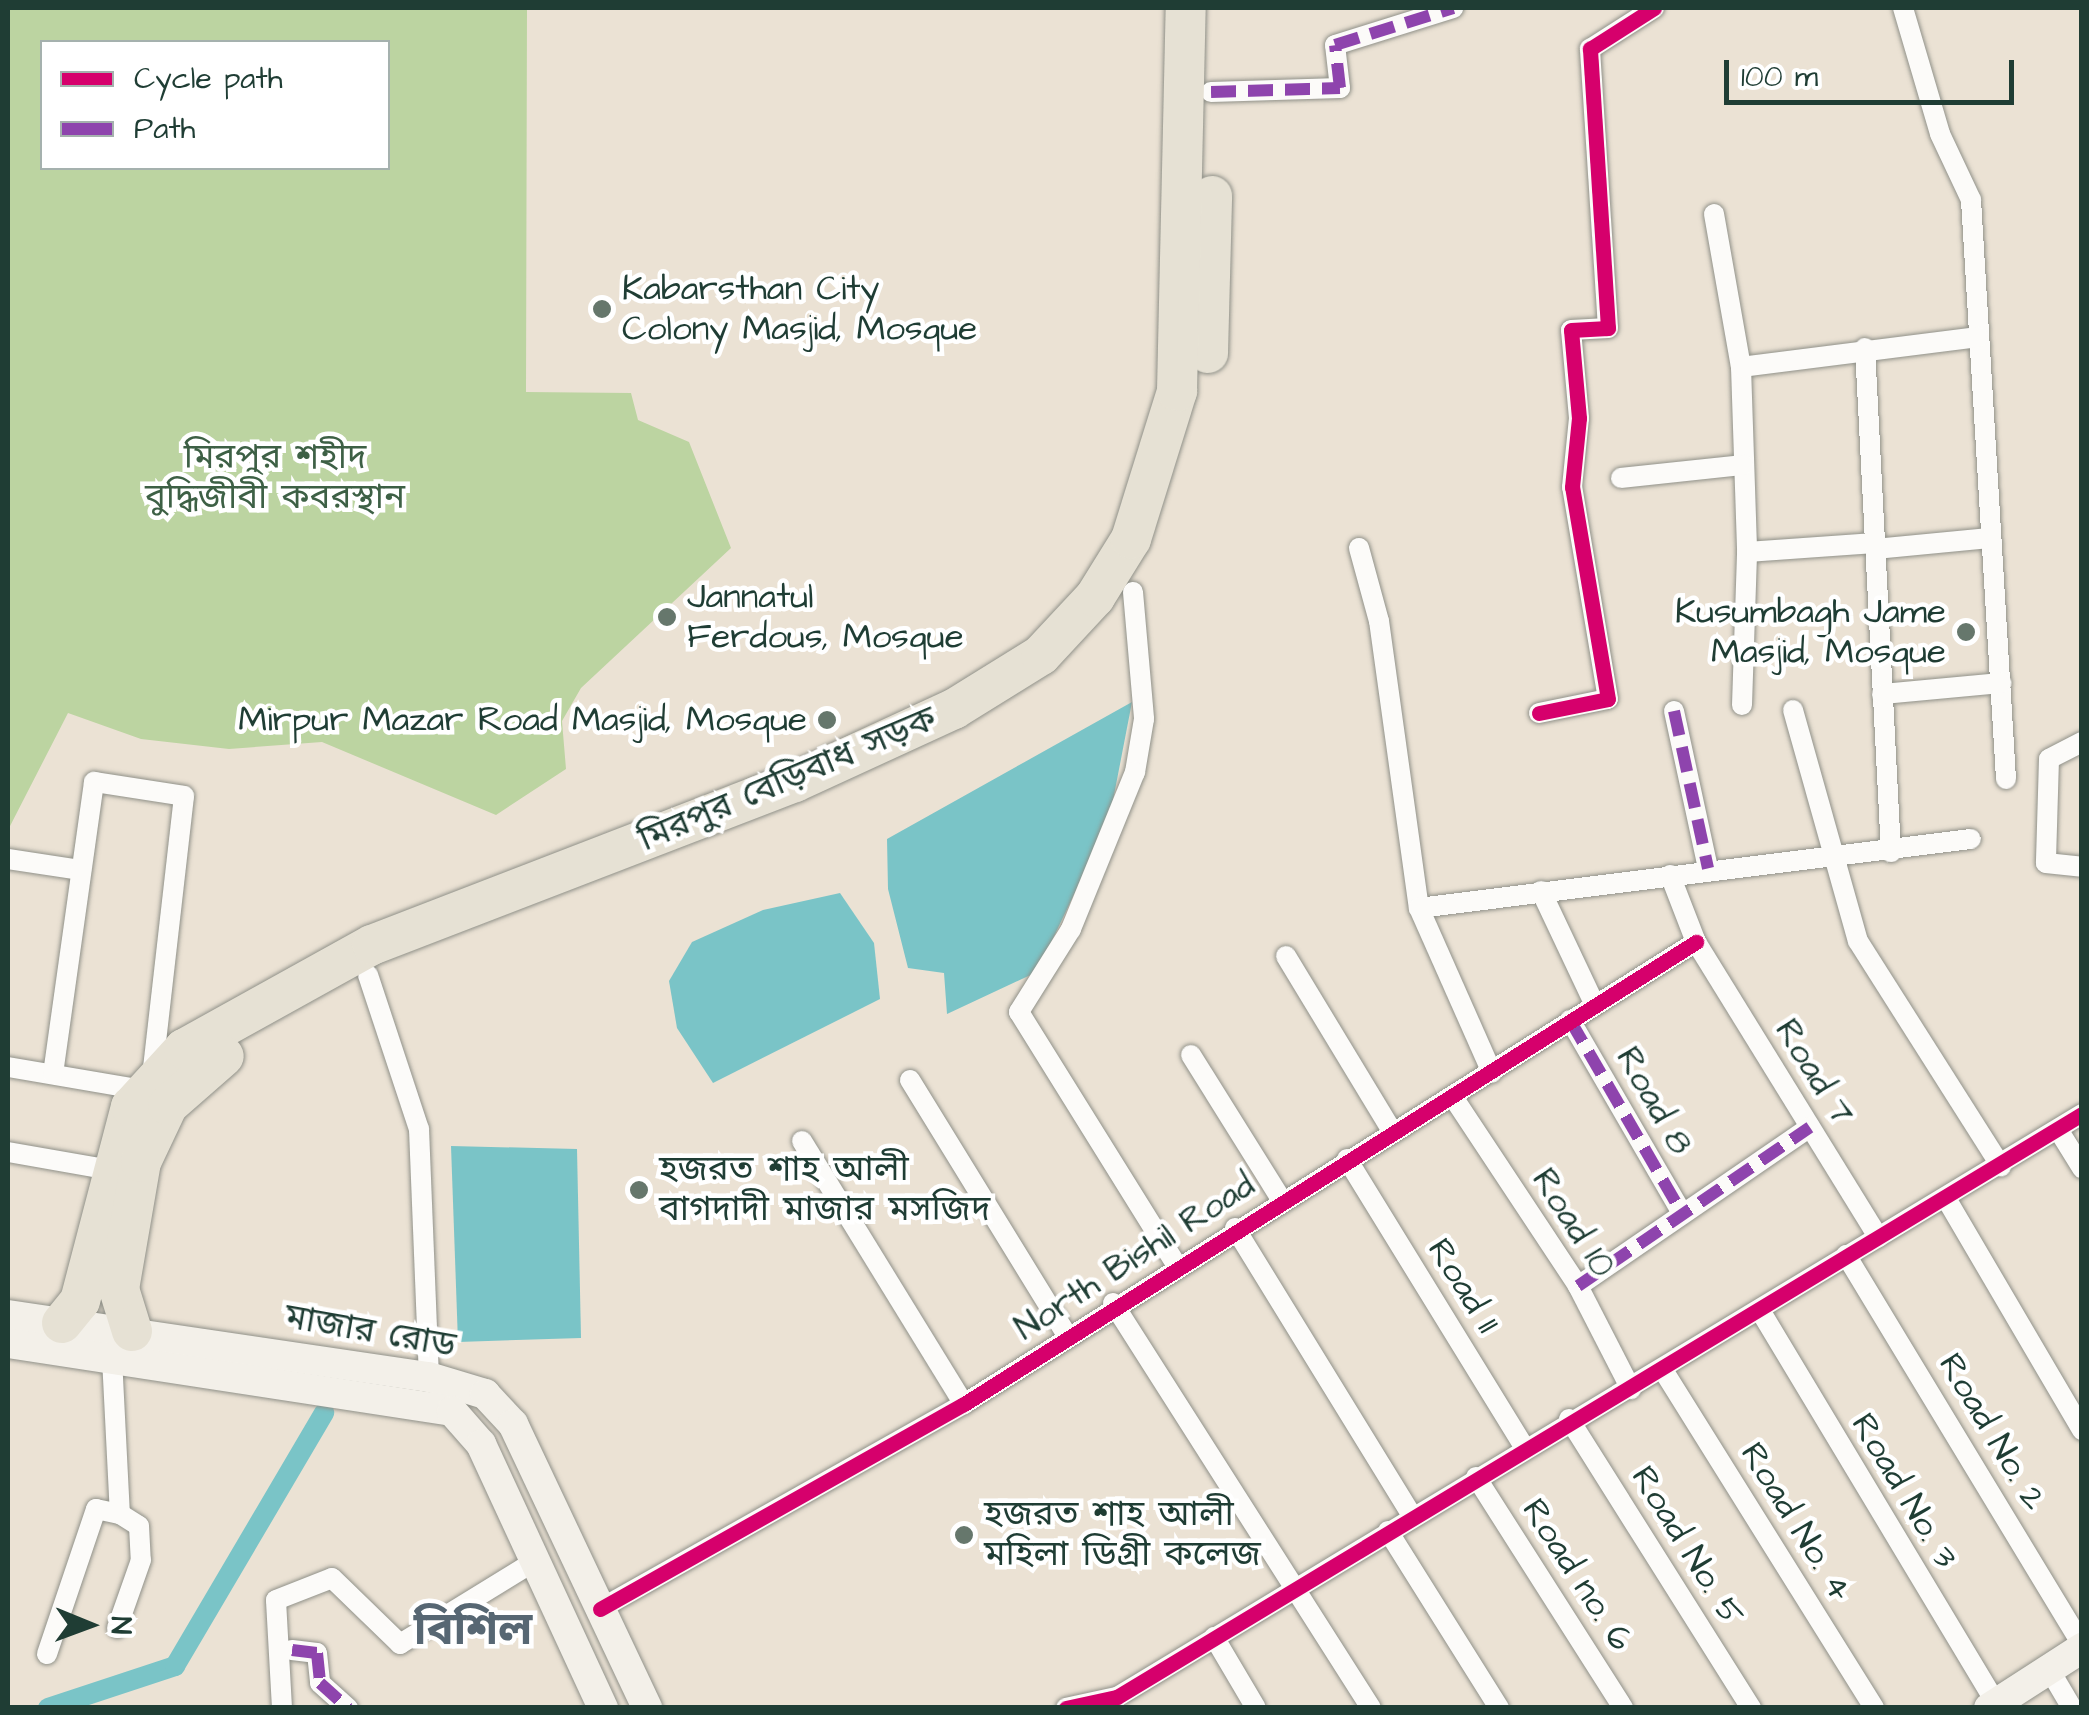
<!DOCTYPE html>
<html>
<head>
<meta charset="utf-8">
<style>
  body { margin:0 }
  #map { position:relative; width:2089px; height:1715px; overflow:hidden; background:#ebe2d4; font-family:"Architects Daughter","Noto Sans Bengali",sans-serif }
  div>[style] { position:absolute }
  .green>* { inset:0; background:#bcd4a1 }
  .water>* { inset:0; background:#7ac4c7 }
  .canal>* { height:20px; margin:-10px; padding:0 10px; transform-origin:10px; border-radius:10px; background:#7ac4c7 }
  .roads { filter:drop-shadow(0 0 2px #909189) drop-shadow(0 0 2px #909189) }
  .street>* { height:20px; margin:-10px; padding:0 10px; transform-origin:10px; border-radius:10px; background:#fcfbf9 }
  .secondary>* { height:30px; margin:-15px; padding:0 15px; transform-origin:15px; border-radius:15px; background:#f3f0e9 }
  .highway>* { height:40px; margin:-20px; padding:0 20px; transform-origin:20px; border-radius:20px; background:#e6e1d4 }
  .quiet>* { height:12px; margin-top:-6px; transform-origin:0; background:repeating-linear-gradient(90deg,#8e44ad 0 25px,transparent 0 37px) }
  .cycleway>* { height:15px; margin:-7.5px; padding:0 7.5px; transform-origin:7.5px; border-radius:7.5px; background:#d6006c }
  .dots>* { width:28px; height:28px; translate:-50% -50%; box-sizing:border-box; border:5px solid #fff; border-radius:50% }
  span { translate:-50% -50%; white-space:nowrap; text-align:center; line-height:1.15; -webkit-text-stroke:9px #fff; paint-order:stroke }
  .poi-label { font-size:35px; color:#1f3d34 }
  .left { translate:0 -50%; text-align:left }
  .right { translate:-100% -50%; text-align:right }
  .park-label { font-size:35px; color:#3d6045 }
  .street-label { font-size:35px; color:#1f3d34 }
  .district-label { font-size:45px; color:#576773; font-weight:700 }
  .frame { position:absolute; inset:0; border:10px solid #1f3d34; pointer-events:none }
  .legend { position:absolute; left:40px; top:40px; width:350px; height:130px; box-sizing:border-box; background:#fff; border:2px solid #a5b1ae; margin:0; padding:12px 18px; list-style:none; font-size:30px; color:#1f3d34 }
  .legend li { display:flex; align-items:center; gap:20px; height:50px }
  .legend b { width:50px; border:2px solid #a5b1ae }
  .north { position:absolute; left:40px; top:1575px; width:100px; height:100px; -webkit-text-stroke:8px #fff; paint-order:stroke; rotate:91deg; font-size:28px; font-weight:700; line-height:40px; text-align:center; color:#1f3d34 }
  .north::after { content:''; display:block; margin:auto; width:35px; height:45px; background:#1f3d34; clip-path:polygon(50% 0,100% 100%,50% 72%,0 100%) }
  .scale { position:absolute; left:1724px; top:60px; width:290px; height:45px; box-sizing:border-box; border:5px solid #1f3d34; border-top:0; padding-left:12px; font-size:30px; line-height:35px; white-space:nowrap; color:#1f3d34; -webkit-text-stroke:8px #fff; paint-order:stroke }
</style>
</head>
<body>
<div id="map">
  <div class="green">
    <i style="clip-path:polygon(evenodd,8px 8px,527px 8px,526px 392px,631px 393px,638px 420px,689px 442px,731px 548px,581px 688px,562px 721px,566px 769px,496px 815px,322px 742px,229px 749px,141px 739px,68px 713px,8px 830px,8px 8px,42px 42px,388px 42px,388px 168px,42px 168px,42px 42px)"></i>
  </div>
  <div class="water">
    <i style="clip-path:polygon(1132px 702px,1109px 821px,1037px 972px,947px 1014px,944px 973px,908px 968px,888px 889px,887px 839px)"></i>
    <i style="clip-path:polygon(840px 893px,874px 943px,880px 999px,713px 1083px,677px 1028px,669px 981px,692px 942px,763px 910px)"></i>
    <i style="clip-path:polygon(451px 1146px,577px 1149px,581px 1338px,458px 1342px)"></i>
  </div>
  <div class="canal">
    <i style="left:48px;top:1708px;width:134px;rotate:-18.3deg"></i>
    <i style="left:175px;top:1666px;width:294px;rotate:-59.5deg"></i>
  </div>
  <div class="roads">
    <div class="street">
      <i style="left:1903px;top:8px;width:131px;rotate:73.6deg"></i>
      <i style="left:1940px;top:134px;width:73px;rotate:64.8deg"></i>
      <i style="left:1971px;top:200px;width:580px;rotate:86.54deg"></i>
      <i style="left:1211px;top:92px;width:129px;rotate:-1.8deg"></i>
      <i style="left:1340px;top:88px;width:43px;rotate:-96.6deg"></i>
      <i style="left:1335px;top:45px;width:124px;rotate:-17.4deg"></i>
      <i style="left:1714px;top:214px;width:155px;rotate:80deg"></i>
      <i style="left:1741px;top:367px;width:185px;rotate:88.1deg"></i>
      <i style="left:1865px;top:348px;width:505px;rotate:87.05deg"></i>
      <i style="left:1741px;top:367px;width:239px;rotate:-7.2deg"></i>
      <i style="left:1621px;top:478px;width:123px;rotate:-6.1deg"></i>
      <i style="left:1359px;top:548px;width:76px;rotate:74.7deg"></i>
      <i style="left:1379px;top:621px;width:290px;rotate:82.1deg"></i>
      <i style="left:1419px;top:908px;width:180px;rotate:66.1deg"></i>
      <i style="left:1875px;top:549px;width:115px;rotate:-5.5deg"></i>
      <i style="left:1133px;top:592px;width:127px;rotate:85deg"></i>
      <i style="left:1144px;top:719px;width:54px;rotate:99.6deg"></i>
      <i style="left:1135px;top:772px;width:170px;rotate:112.2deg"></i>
      <i style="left:1071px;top:929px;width:98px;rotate:122.1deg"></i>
      <i style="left:1019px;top:1012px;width:297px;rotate:58.1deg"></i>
      <i style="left:1882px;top:694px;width:120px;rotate:-5.3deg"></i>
      <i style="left:1742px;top:705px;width:153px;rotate:-88.1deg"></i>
      <i style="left:1747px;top:552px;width:128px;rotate:-4deg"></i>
      <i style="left:1793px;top:710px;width:240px;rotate:74.3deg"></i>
      <i style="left:1858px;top:941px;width:267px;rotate:57.6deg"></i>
      <i style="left:1674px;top:711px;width:161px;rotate:77.8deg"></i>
      <i style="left:1539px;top:713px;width:70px;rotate:-11.5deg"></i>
      <i style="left:1608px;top:699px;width:215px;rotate:-99.6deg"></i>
      <i style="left:1572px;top:487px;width:69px;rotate:-84.2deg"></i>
      <i style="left:1579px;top:418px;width:88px;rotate:-95.2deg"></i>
      <i style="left:1571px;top:330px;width:37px;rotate:-3deg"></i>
      <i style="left:1608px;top:328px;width:280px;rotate:-93.7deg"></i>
      <i style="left:1590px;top:49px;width:76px;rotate:-32.6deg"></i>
      <i style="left:2082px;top:742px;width:37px;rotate:153deg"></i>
      <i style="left:2049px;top:759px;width:104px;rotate:91.7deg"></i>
      <i style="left:2046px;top:863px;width:36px;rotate:6deg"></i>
      <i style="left:8px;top:859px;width:74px;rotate:8.6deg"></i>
      <i style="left:1670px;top:875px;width:72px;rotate:68.8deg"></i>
      <i style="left:1696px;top:942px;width:347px;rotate:58.3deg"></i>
      <i style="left:1541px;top:891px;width:126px;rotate:64.7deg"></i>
      <i style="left:1419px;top:908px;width:556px;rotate:-7.13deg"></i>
      <i style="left:1286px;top:956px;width:205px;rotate:58.8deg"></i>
      <i style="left:368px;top:975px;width:162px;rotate:71.7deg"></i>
      <i style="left:419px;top:1129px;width:248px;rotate:87.7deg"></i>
      <i style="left:1570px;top:1020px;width:223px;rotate:59.9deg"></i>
      <i style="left:1191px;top:1055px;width:170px;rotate:58deg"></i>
      <i style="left:8px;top:1067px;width:136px;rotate:9.7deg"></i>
      <i style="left:53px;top:1074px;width:295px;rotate:-82deg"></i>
      <i style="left:94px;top:782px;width:91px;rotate:8.8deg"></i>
      <i style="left:184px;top:796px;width:282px;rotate:96.5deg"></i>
      <i style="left:910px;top:1080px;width:299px;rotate:58.4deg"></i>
      <i style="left:1453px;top:1097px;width:227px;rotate:56.5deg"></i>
      <i style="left:1578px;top:1286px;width:116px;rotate:62.8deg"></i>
      <i style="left:2059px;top:1131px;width:44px;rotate:58.1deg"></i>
      <i style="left:802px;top:1141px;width:309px;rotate:58.4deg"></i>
      <i style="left:8px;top:1152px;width:105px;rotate:9.9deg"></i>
      <i style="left:1347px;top:1159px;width:338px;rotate:58.4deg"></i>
      <i style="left:1947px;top:1200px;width:267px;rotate:59.6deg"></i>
      <i style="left:1235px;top:1228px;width:338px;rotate:58.4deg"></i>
      <i style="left:1846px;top:1255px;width:455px;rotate:58.8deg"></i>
      <i style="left:1578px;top:1286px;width:281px;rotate:-34.4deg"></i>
      <i style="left:1113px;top:1303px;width:480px;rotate:57.5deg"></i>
      <i style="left:1761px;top:1312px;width:456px;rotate:59deg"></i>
      <i style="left:112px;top:1358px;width:156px;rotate:87.1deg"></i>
      <i style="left:120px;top:1514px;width:22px;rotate:32deg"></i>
      <i style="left:139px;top:1526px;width:34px;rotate:87deg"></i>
      <i style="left:141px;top:1560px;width:72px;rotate:109.4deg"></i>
      <i style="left:1663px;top:1370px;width:398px;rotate:58deg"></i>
      <i style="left:1569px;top:1419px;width:342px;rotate:57.8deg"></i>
      <i style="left:1476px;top:1477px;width:274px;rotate:57.5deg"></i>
      <i style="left:1388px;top:1531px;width:209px;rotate:57.9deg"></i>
      <i style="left:600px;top:1609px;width:418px;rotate:-29.4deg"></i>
      <i style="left:964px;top:1404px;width:866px;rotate:-32.26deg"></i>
      <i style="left:1214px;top:1637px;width:82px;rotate:59.4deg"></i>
      <i style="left:292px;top:1650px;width:25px;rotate:7deg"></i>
      <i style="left:317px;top:1653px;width:30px;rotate:84deg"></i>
      <i style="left:320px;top:1683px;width:38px;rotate:42deg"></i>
      <i style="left:47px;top:1654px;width:153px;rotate:-71.3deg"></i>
      <i style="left:96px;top:1509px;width:25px;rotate:12deg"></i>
      <i style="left:2049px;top:1669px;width:45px;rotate:59.5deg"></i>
      <i style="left:282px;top:1708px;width:108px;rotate:-93.2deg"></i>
      <i style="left:276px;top:1600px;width:60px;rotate:-21.4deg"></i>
      <i style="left:332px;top:1578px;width:95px;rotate:44.1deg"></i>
      <i style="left:400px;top:1644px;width:158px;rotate:-31.6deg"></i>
      <i style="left:1066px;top:1708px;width:52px;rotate:-12.2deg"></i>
      <i style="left:1117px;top:1697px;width:1127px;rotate:-31.14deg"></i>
    </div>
    <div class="secondary">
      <i style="left:8px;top:1315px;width:426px;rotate:8.4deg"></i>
      <i style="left:429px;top:1377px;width:59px;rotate:16.9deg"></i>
      <i style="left:485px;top:1394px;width:41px;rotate:47deg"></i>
      <i style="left:513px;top:1424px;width:314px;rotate:64.7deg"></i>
      <i style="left:8px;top:1343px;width:449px;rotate:8.7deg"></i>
      <i style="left:452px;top:1411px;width:44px;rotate:48.7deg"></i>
      <i style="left:481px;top:1444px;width:291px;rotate:65.2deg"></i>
      <i style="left:1989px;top:1708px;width:111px;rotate:-32.8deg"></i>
    </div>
    <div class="highway">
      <i style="left:1208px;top:353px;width:157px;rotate:-88.5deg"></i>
      <i style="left:62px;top:1323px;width:28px;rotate:-51deg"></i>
      <i style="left:80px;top:1301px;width:201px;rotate:-75.3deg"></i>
      <i style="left:131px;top:1107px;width:79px;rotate:-47.6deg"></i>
      <i style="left:184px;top:1049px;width:215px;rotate:-29deg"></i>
      <i style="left:372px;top:945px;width:453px;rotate:-21.1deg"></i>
      <i style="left:795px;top:782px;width:175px;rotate:-24.7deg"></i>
      <i style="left:954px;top:709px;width:102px;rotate:-31.8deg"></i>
      <i style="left:1041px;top:655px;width:79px;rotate:-47deg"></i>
      <i style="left:1095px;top:597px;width:68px;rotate:-58.2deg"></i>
      <i style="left:1131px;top:539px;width:155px;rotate:-72.7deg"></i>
      <i style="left:1177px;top:391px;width:383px;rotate:-88.7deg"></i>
      <i style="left:132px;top:1331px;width:44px;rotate:-107.2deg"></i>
      <i style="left:119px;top:1289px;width:129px;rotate:-80.2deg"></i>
      <i style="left:141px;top:1162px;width:63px;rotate:-64.7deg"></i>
      <i style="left:168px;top:1105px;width:74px;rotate:-41.2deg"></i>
    </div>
  </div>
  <div class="quiet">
    <i style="left:1211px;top:92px;width:129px;rotate:-1.8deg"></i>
    <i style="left:1340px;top:88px;width:43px;rotate:-96.6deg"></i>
    <i style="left:1335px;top:45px;width:124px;rotate:-17.4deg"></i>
    <i style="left:1674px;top:711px;width:161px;rotate:77.8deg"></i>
    <i style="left:1570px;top:1020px;width:223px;rotate:59.9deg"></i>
    <i style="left:1578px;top:1286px;width:281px;rotate:-34.4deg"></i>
    <i style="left:292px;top:1650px;width:25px;rotate:7deg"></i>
    <i style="left:317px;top:1653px;width:30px;rotate:84deg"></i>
    <i style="left:320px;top:1683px;width:38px;rotate:42deg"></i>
  </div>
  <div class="cycleway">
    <i style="left:1539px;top:713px;width:70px;rotate:-11.5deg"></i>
    <i style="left:1608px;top:699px;width:215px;rotate:-99.6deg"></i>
    <i style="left:1572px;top:487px;width:69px;rotate:-84.2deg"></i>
    <i style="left:1579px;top:418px;width:88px;rotate:-95.2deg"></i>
    <i style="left:1571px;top:330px;width:37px;rotate:-3deg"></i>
    <i style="left:1608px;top:328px;width:280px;rotate:-93.7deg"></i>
    <i style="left:1590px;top:49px;width:76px;rotate:-32.6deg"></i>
    <i style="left:600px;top:1609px;width:418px;rotate:-29.4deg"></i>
    <i style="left:964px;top:1404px;width:866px;rotate:-32.26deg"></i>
    <i style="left:1066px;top:1708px;width:52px;rotate:-12.2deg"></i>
    <i style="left:1117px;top:1697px;width:1127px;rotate:-31.14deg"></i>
  </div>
  <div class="dots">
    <i style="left:602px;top:309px;background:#66776c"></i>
    <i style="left:667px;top:617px;background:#66776c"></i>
    <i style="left:1966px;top:632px;background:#66776c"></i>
    <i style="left:827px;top:720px;background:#66776c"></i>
    <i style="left:639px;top:1190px;background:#66776c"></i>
    <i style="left:964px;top:1535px;background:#66776c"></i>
  </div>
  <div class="poi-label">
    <span class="left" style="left:622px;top:309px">Kabarsthan City<br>Colony Masjid, Mosque</span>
    <span class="left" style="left:687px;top:617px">Jannatul<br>Ferdous, Mosque</span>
    <span class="right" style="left:1946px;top:632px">Kusumbagh Jame<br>Masjid, Mosque</span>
    <span class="right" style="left:807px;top:720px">Mirpur Mazar Road Masjid, Mosque</span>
    <span class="left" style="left:659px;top:1190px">হজরত শাহ আলী<br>বাগদাদী মাজার মসজিদ</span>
    <span class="left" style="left:984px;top:1535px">হজরত শাহ আলী<br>মহিলা ডিগ্রী কলেজ</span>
  </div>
  <div class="park-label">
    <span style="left:275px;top:478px">মিরপুর শহীদ<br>বুদ্ধিজীবী কবরস্থান</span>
  </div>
  <div class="street-label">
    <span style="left:788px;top:780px;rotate:-23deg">মিরপুর বেড়িবাধ সড়ক</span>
    <span style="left:1814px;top:1072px;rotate:58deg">Road 7</span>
    <span style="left:1654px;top:1101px;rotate:60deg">Road 8</span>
    <span style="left:1573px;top:1223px;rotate:57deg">Road 10</span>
    <span style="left:1135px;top:1257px;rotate:-33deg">North Bishil Road</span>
    <span style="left:1463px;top:1286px;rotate:58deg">Road 11</span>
    <span style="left:370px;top:1332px;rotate:10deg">মাজার রোড</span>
    <span style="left:1992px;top:1432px;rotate:59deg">Road No. 2</span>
    <span style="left:1904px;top:1491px;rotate:59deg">Road No. 3</span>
    <span style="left:1796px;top:1522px;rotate:58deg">Road No. 4</span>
    <span style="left:1687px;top:1546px;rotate:58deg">Road No. 5</span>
    <span style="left:1577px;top:1575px;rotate:57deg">Road no. 6</span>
  </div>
  <div class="district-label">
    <span style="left:473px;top:1632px">বিশিল</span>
  </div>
  <div class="frame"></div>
  <ul class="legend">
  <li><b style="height:12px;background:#d6006c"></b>Cycle path</li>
  <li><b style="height:12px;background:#8e44ad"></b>Path</li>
  </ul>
  <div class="north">N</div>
  <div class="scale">100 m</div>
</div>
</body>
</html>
